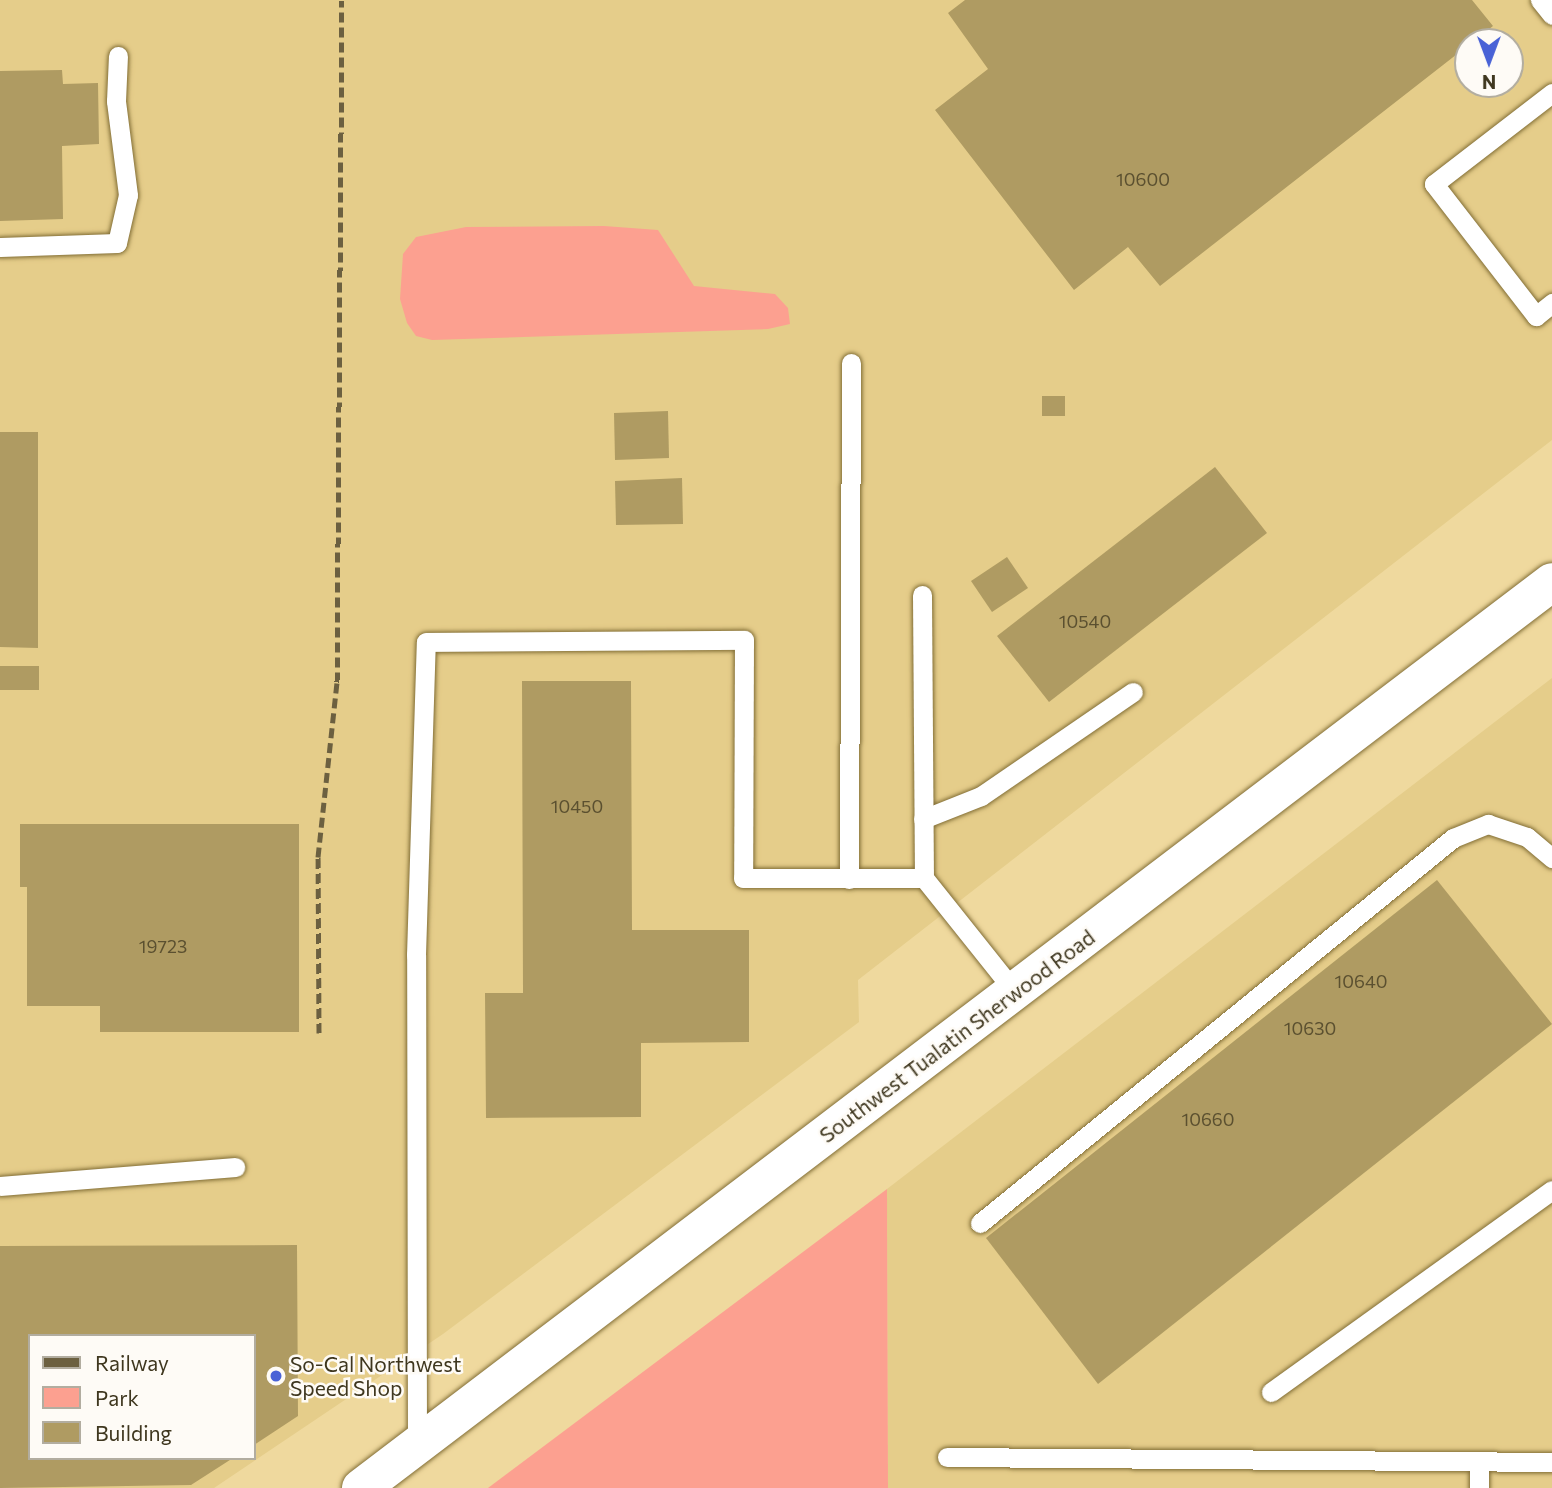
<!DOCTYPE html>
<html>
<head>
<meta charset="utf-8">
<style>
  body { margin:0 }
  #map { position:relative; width:1552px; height:1488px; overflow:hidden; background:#efd99e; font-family:Commissioner,sans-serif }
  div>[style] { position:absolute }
  .built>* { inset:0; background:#e5cd8a }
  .green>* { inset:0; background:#fca090 }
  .building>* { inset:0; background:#af9b62 }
  .roads { filter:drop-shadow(0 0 2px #826e36) drop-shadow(0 0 2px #826e36) }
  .lane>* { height:19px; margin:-9.5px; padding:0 9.5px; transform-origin:9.5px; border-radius:9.5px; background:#fff }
  .highway>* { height:38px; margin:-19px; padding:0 19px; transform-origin:19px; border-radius:19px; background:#fff }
  .rail>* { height:5px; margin-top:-2.5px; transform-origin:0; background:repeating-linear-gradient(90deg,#6c6040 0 10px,transparent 0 15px) }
  .dots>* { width:19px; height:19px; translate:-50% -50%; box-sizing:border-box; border:4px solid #fefbf6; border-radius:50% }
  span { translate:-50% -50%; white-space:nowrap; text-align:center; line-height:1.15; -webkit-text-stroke:5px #fefbf6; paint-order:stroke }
  .number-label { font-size:18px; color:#5b5030 }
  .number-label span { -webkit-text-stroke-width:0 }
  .street-label { font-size:21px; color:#3f371f }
  .poi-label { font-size:21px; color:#3f371f }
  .left { translate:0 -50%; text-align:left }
  .legend { position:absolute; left:28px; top:1334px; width:228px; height:126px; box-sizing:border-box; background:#fefbf6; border:2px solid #b2ada0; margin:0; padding:9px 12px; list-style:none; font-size:21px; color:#3f371f }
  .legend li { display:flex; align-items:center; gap:14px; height:35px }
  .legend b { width:35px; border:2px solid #b2ada0 }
  .north { position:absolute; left:1454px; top:28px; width:70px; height:70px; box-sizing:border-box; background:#fefbf6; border:2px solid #b2ada0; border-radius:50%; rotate:180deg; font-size:19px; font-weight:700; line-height:28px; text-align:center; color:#3f371f }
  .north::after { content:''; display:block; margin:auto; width:24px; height:32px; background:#4962d6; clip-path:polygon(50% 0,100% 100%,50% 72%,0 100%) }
</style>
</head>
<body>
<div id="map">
  <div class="built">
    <i style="clip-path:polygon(evenodd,0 0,1552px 0,1552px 440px,858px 980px,859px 1022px,443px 1334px,214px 1488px,0 1488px,0 0,1468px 42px,1510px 42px,1510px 84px,1468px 84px,1468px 42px,0 0,30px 1336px,254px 1336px,254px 1458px,30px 1458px,30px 1336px)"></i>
    <i style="clip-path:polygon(1552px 678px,1552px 1488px,888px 1488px,887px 1189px)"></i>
  </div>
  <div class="green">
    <i style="clip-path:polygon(604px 226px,658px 230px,694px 286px,775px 294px,788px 308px,790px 324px,768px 329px,432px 340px,416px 336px,407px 323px,400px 299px,403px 254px,416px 237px,466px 227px)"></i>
    <i style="clip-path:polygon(887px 1189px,888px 1488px,488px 1488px)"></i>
  </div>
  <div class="building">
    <i style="clip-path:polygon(965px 0,1472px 0,1493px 26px,1160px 286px,1128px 247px,1074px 290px,935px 110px,988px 69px,948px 13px)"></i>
    <i style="clip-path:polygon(62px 70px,63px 84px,98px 83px,99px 144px,62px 146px,63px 219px,0 221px,0 71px)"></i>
    <i style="clip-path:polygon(1042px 396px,1065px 396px,1065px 416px,1042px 416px)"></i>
    <i style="clip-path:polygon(668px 411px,669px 458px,615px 460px,614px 413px)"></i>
    <i style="clip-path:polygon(0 432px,38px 432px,38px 648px,0 647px)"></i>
    <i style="clip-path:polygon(1215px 467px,1267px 533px,1049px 702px,997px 636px)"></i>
    <i style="clip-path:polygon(682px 478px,683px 524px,616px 525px,615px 481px)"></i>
    <i style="clip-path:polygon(1007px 557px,1028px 588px,992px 612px,971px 581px)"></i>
    <i style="clip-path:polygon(0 666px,39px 666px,39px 690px,0 690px)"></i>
    <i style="clip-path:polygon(522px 681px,631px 681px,632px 930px,749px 930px,749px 1042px,641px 1043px,641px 1117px,486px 1118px,485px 993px,523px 993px)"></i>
    <i style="clip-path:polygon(20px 824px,299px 824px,299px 1032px,100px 1032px,100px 1006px,27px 1006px,27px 887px,20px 887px)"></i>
    <i style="clip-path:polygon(1437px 880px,1552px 1024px,1098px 1384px,986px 1238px)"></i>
    <i style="clip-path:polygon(297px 1245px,298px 1416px,254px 1445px,254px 1336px,30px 1336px,30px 1458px,233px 1458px,191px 1485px,0 1488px,0 1246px)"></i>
  </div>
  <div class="roads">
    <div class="lane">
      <i style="left:1540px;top:0;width:19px;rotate:51deg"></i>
      <i style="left:1552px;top:93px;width:149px;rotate:142.4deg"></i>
      <i style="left:1434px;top:184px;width:167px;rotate:52.3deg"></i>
      <i style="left:1536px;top:316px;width:21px;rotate:-39deg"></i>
      <i style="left:0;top:247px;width:117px;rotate:-2deg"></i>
      <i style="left:117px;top:243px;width:49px;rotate:-77.1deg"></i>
      <i style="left:128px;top:195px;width:95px;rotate:-97.3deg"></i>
      <i style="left:116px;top:101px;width:45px;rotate:-87.5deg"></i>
      <i style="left:922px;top:595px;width:283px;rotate:89.6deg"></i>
      <i style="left:924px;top:878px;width:146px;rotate:51.4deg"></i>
      <i style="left:923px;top:819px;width:62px;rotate:-21.6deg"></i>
      <i style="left:981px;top:796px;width:184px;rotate:-34.4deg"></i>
      <i style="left:849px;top:879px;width:516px;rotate:-89.78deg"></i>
      <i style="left:0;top:1186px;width:236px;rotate:-4.6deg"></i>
      <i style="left:980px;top:1223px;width:610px;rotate:-39.14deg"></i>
      <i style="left:1453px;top:838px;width:38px;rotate:-22deg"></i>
      <i style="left:1488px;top:824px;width:41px;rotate:18.4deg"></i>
      <i style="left:1527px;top:837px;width:33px;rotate:40deg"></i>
      <i style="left:1271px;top:1392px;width:346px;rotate:-35.7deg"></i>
      <i style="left:417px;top:1448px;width:493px;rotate:-90.1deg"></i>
      <i style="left:416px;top:955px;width:313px;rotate:-88.2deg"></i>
      <i style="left:426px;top:642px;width:318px;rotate:-0.4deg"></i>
      <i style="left:744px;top:640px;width:238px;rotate:90.2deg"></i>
      <i style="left:743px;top:878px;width:181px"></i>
      <i style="left:947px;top:1457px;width:605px;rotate:0.47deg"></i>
      <i style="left:1479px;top:1488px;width:27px;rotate:-90deg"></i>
    </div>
    <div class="highway">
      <i style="left:361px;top:1488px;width:1496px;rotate:-37.26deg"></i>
    </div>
  </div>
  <div class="rail">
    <i style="left:319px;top:1033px;width:176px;rotate:-90.3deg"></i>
    <i style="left:318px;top:857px;width:176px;rotate:-83.8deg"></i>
    <i style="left:337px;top:682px;width:682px;rotate:-89.58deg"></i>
  </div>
  <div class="dots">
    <i style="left:276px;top:1376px;background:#4962d6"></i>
  </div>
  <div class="number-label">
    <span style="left:1143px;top:179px">10600</span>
    <span style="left:1085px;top:621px">10540</span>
    <span style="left:577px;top:806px">10450</span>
    <span style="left:163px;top:946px">19723</span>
    <span style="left:1361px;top:981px">10640</span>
    <span style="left:1310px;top:1028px">10630</span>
    <span style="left:1208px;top:1119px">10660</span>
  </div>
  <div class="street-label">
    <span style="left:957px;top:1036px;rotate:-37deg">Southwest Tualatin Sherwood Road</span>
  </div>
  <div class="poi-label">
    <span class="left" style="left:290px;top:1376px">So-Cal Northwest<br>Speed Shop</span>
  </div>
  <ul class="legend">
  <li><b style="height:9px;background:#6c6040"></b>Railway</li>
  <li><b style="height:19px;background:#fca090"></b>Park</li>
  <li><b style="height:19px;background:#af9b62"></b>Building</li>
  </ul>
  <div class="north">N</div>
</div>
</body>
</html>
